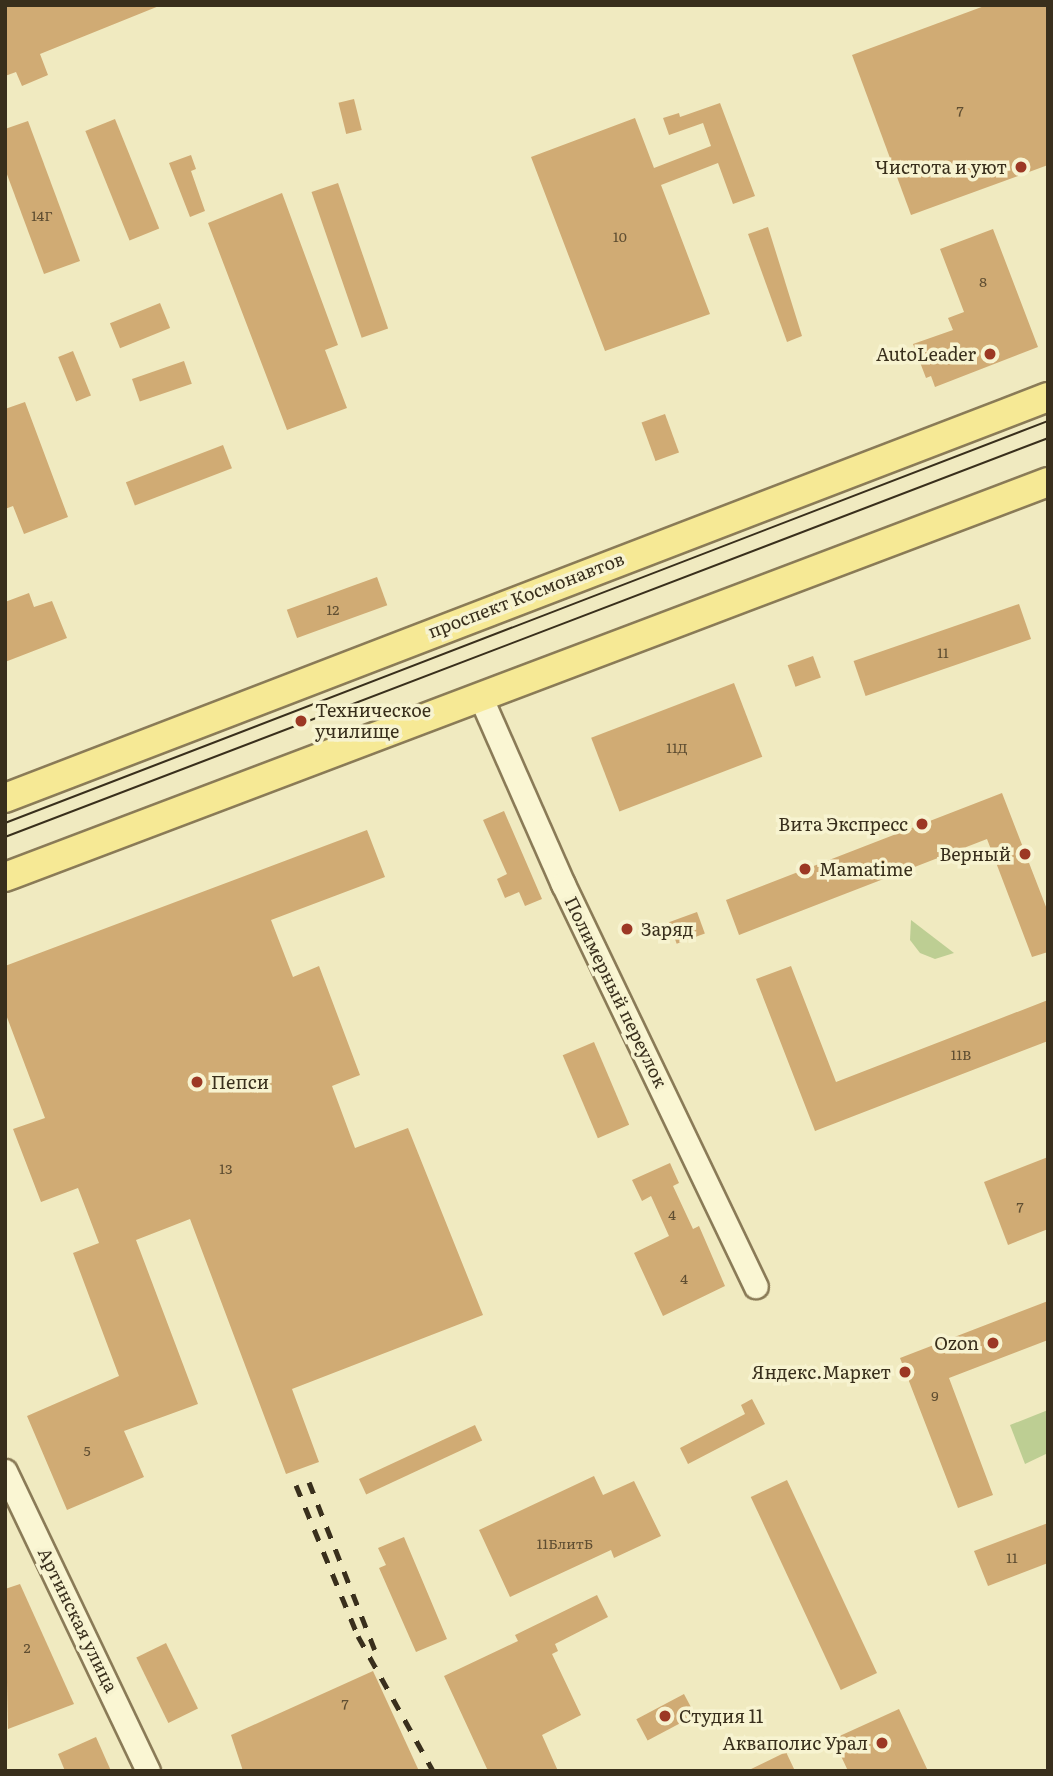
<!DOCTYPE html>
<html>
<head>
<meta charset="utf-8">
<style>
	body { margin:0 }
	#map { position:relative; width:1053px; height:1776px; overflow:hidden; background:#f0eac0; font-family:Literata,serif }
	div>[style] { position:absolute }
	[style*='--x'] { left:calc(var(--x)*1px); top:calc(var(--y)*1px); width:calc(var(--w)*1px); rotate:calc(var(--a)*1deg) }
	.green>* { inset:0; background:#bdce93 }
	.building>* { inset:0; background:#d0ab74; transform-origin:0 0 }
	.roads { filter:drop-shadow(2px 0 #8a7b57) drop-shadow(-2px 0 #8a7b57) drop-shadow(0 2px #8a7b57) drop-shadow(0 -2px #8a7b57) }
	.minor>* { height:23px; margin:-11.5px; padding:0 11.5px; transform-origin:11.5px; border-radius:11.5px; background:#faf6d3 }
	.major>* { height:28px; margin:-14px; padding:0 14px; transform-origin:14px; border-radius:14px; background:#f6e995 }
	.tram>* { height:2px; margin:-1px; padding:0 1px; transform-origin:1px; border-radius:1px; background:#392f1c }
	.rail>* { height:5px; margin-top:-2.5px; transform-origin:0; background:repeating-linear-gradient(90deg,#392f1c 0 12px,transparent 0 24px) }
	.dots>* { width:19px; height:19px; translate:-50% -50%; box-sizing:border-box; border:4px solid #f7f3d0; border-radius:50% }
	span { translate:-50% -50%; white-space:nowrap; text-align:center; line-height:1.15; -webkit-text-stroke:7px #f7f3d0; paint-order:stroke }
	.number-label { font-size:14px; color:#5f4e32 }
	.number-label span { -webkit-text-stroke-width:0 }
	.poi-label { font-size:18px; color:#392f1c }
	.right { translate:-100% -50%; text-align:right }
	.left { translate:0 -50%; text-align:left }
	.street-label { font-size:18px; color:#392f1c }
	.frame { position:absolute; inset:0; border:7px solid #392f1c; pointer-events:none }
</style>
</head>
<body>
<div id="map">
	<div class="green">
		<div style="clip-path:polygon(911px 920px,954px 953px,935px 959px,920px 953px,910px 940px)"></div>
		<div style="clip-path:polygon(1048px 1410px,1048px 1453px,1025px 1464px,1010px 1425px)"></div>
	</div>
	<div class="building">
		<div style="clip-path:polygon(5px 5px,159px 5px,159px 6px,40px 54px,48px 75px,22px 86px,16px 72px,5px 76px)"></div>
		<div style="clip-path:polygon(987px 5px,1048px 5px,1048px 165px,911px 215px,852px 55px)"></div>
		<div style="left:354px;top:99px;width:32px;height:16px;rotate:76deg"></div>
		<div style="clip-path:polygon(720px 103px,755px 196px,733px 204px,718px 163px,661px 185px,710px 314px,605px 351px,531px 157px,635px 118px,654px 168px,711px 146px,703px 123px,669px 135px,663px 118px,679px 113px,680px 117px)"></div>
		<div style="left:115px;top:119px;width:118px;height:32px;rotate:68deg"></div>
		<div style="clip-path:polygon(28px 121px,80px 261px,44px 274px,5px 169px,5px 129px)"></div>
		<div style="clip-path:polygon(191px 155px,196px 169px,191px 171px,205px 211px,190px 217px,169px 163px)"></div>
		<div style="left:338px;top:183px;width:154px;height:28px;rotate:71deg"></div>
		<div style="clip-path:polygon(282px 193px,338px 345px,325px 350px,347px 408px,287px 430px,208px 223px)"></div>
		<div style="clip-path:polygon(768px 227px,802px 336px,787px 342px,748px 234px)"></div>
		<div style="clip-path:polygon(993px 229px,1038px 347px,935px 387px,931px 376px,926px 378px,913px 344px,953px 330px,948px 318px,964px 312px,940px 249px)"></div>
		<div style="left:160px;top:303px;width:27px;height:54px;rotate:68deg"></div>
		<div style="left:73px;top:351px;width:48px;height:16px;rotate:68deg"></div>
		<div style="left:184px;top:361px;width:24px;height:55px;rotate:71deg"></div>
		<div style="clip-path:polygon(25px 402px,68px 517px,24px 534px,13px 506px,5px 509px,5px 409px)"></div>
		<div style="left:665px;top:414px;width:41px;height:25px;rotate:70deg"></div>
		<div style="left:223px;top:445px;width:25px;height:104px;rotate:69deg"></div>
		<div style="left:377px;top:577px;width:30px;height:96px;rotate:70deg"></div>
		<div style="clip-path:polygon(29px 593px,34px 607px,52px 601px,67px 638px,5px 662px,5px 602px)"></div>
		<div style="left:1019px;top:604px;width:37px;height:175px;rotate:71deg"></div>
		<div style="left:813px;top:656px;width:23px;height:27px;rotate:70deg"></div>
		<div style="left:734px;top:683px;width:79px;height:153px;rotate:69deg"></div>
		<div style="clip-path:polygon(1002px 793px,1048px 912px,1048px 952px,1032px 957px,987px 839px,739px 935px,726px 900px)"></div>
		<div style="clip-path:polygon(504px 811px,542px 899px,525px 906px,519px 892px,505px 898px,497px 879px,507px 874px,483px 820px)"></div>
		<div style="clip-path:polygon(367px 830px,385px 877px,271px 920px,293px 977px,319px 966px,360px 1075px,332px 1086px,355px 1148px,408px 1128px,483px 1315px,292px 1389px,319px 1462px,286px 1474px,190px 1219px,136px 1240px,198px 1404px,124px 1431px,144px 1477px,67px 1510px,27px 1416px,119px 1376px,73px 1253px,99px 1243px,78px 1188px,41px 1202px,13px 1129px,45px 1118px,5px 1012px,5px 966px)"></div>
		<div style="left:697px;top:912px;width:23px;height:30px;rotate:70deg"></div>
		<div style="clip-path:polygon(791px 966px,836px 1082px,1048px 1000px,1048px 1041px,815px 1131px,756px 979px)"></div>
		<div style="left:594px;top:1042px;width:90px;height:34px;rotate:67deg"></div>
		<div style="clip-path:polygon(1048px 1157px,1048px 1229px,1008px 1245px,984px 1182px)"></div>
		<div style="clip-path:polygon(670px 1163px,679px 1183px,673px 1186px,693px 1229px,699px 1226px,725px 1286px,663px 1316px,634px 1253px,669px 1236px,651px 1196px,642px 1201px,632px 1180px)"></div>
		<div style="clip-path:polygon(1048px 1301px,1048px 1340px,949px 1378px,993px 1495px,958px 1508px,900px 1358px)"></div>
		<div style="clip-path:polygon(752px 1399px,765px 1424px,688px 1464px,680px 1448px,745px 1414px,741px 1405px)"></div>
		<div style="left:475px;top:1425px;width:17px;height:128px;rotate:65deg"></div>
		<div style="clip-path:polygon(594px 1476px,603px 1495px,634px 1481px,661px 1536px,614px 1558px,611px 1550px,510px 1597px,479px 1530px)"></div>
		<div style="left:787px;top:1480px;width:213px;height:40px;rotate:65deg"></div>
		<div style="clip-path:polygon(1048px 1523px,1048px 1563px,988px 1586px,974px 1551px)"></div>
		<div style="clip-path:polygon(404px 1537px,447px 1639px,416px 1652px,379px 1568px,386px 1565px,378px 1548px)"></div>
		<div style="clip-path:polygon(20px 1584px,74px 1704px,8px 1729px,5px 1589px)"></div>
		<div style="clip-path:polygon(597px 1595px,608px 1617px,555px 1644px,558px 1651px,552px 1654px,581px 1715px,542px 1735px,558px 1771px,488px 1771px,444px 1676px,518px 1641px,515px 1635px)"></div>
		<div style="left:166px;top:1643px;width:73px;height:33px;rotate:64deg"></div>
		<div style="clip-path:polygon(373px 1671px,419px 1771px,243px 1771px,231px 1735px)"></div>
		<div style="left:684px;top:1694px;width:24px;height:54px;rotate:62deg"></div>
		<div style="clip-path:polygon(899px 1709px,928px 1771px,848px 1771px,833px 1739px)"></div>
		<div style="clip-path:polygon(96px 1737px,111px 1771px,65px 1771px,58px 1754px)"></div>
		<div style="clip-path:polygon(786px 1752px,795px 1771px,747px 1771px)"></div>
	</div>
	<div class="roads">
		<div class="minor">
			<div style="--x:480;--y:696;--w:206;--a:66.2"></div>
			<div style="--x:563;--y:884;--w:446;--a:64.4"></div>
			<div style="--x:5;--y:1471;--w:332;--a:64.5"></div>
		</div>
		<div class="major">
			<div style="--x:5;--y:798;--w:1117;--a:-21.03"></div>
			<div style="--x:5;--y:877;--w:1115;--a:-20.74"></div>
		</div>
	</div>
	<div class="tram">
		<div style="--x:5;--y:823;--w:1118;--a:-21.08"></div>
		<div style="--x:5;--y:837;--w:1117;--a:-20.93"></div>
	</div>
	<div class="rail">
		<div style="--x:309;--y:1482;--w:180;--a:68.6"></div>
		<div style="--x:296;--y:1485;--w:163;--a:67.7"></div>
		<div style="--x:358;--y:1636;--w:154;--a:60.9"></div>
	</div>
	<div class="dots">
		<div style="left:1021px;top:167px;background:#9c3824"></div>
		<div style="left:990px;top:354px;background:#9c3824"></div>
		<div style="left:301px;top:721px;background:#9c3824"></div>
		<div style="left:922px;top:824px;background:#9c3824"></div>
		<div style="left:1025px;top:854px;background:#9c3824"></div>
		<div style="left:805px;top:869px;background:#9c3824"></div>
		<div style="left:627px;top:929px;background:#9c3824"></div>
		<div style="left:197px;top:1082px;background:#9c3824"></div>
		<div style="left:993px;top:1343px;background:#9c3824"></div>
		<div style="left:905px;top:1372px;background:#9c3824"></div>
		<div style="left:665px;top:1716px;background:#9c3824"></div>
		<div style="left:882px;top:1743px;background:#9c3824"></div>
	</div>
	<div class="number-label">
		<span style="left:960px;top:110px">7</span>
		<span style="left:42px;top:215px">14Г</span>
		<span style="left:620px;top:236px">10</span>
		<span style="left:983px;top:281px">8</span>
		<span style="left:333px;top:609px">12</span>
		<span style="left:943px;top:652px">11</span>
		<span style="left:677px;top:747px">11Д</span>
		<span style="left:961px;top:1054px">11В</span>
		<span style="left:226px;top:1168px">13</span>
		<span style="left:1020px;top:1206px">7</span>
		<span style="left:672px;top:1214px">4</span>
		<span style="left:684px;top:1278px">4</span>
		<span style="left:935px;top:1395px">9</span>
		<span style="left:87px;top:1450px">5</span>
		<span style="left:565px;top:1543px">11БлитБ</span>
		<span style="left:1012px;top:1557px">11</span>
		<span style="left:27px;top:1647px">2</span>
		<span style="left:345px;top:1703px">7</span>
	</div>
	<div class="poi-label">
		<span class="right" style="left:1007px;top:167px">Чистота и уют</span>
		<span class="right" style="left:976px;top:354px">AutoLeader</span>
		<span class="left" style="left:315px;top:721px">Техническое<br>училище</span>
		<span class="right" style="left:908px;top:824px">Вита Экспресс</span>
		<span class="right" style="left:1011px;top:854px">Верный</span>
		<span class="left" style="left:819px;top:869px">Mamatime</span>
		<span class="left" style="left:641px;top:929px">Заряд</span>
		<span class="left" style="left:211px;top:1082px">Пепси</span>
		<span class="right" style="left:979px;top:1343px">Ozon</span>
		<span class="right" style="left:891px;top:1372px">Яндекс.Маркет</span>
		<span class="left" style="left:679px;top:1716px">Студия 11</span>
		<span class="right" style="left:868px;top:1743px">Акваполис Урал</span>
	</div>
	<div class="street-label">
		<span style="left:526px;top:595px;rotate:-21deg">проспект Космонавтов</span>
		<span style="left:616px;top:992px;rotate:64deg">Полимерный переулок</span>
		<span style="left:78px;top:1620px;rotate:64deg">Артинская улица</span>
	</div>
	<div class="frame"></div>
</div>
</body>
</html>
